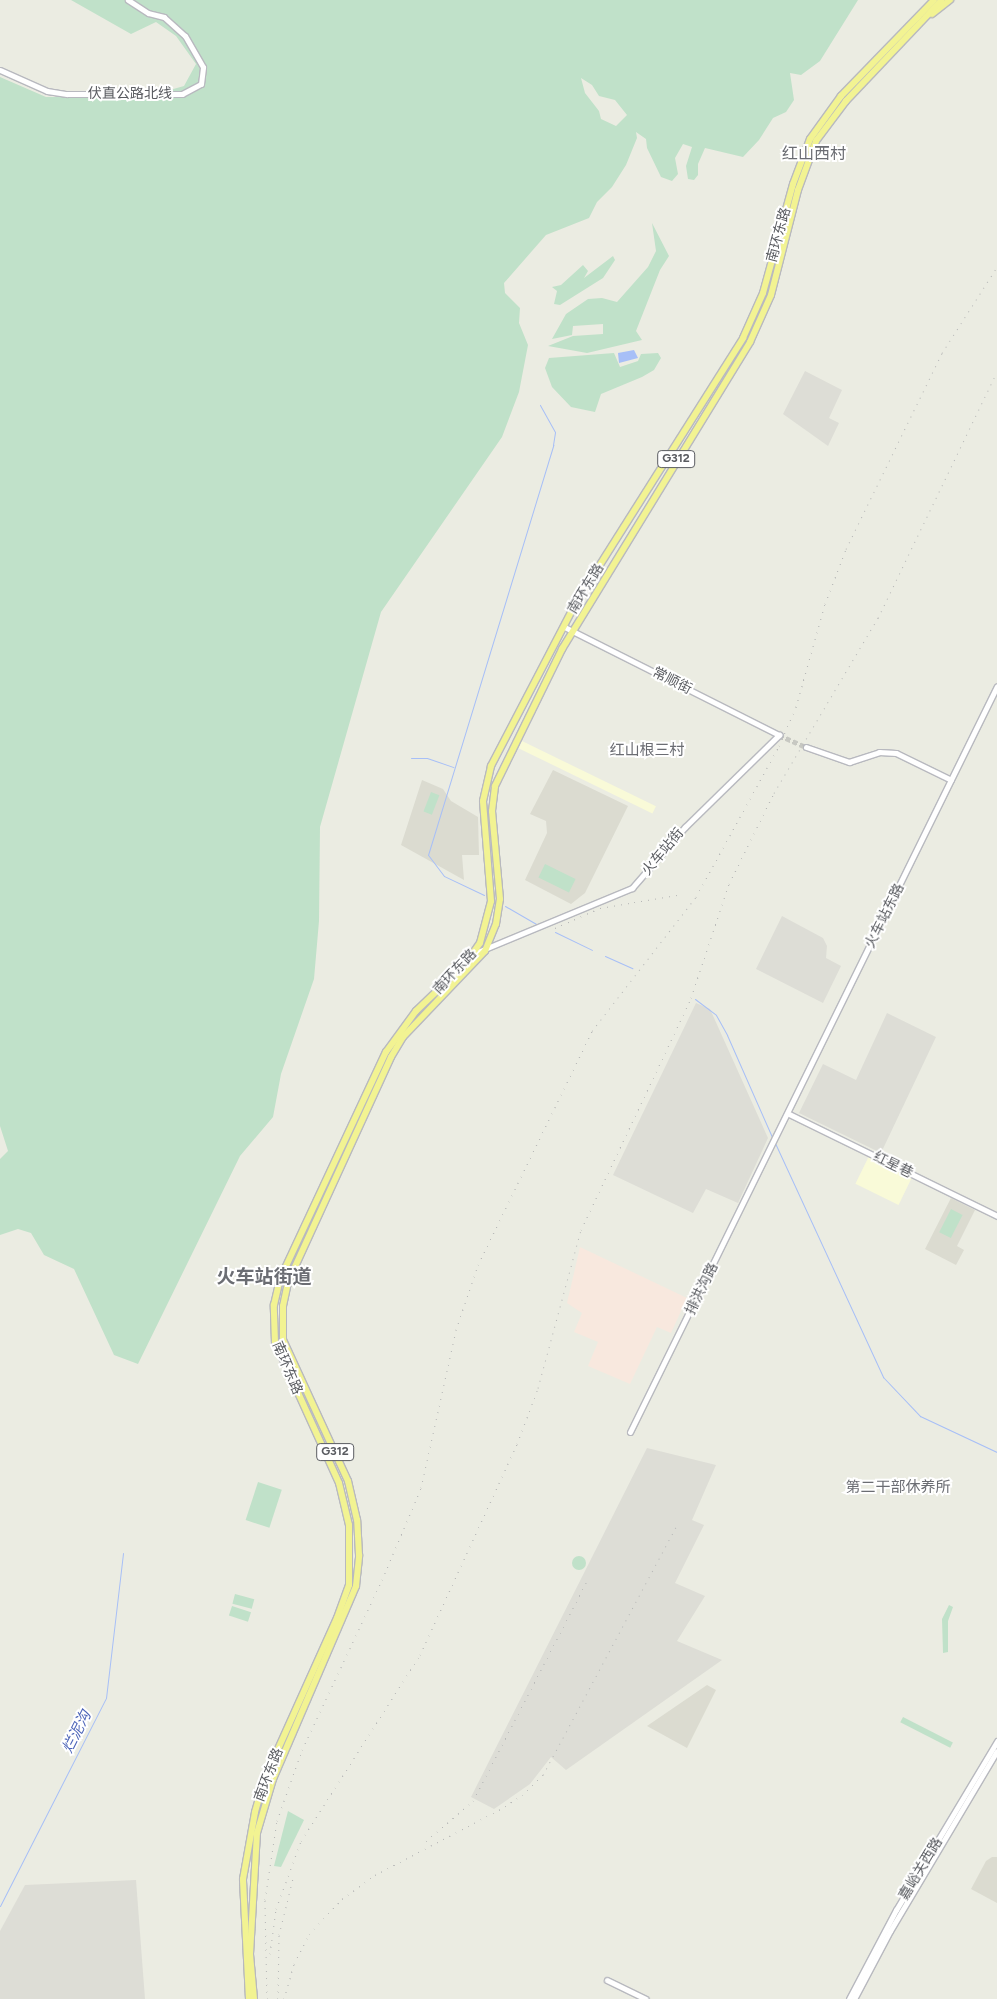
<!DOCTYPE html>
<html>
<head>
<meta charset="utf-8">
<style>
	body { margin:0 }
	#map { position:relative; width:997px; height:1999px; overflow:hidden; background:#ebece2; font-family:Figtree,"Noto Sans SC",sans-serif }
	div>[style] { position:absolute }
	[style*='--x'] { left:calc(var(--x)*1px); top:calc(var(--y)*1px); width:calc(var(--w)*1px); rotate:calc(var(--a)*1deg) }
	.commercial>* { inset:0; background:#f9fad8; transform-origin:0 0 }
	.industrial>* { inset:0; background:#ddddd6 }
	.education>* { inset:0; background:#dbdbd0 }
	.medical>* { inset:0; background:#f8e8de }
	.green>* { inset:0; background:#c0e1c9; transform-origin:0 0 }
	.round { border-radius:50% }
	.water>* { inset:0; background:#a7bff7 }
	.stream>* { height:1px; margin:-0.5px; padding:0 0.5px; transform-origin:0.5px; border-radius:0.5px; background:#a7bff7 }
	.secondary-tunnel>* { height:5px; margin-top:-2.5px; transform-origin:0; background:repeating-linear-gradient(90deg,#c7c8c2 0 5px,transparent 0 7.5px) }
	.roads { filter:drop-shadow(1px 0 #b8b9bf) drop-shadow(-1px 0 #b8b9bf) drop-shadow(0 1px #b8b9bf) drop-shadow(0 -1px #b8b9bf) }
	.secondary>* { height:5px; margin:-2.5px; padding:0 2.5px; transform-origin:2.5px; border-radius:2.5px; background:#fff }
	.highway>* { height:6px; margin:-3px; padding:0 3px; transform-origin:3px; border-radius:3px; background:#f2f392 }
	.rail>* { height:1px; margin-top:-0.5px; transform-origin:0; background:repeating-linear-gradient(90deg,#b4b5b5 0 1px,transparent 0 7px) }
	span { translate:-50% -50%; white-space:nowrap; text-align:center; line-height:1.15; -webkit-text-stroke:4px #fff; paint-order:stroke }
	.shield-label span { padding:1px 4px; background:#fff; border:1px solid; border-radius:4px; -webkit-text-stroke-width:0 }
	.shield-label { font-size:12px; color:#5a5c61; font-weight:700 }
	.street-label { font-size:14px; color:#5a5c61 }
	.neighbourhood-label { font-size:15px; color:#6b6d73 }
	.water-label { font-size:15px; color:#4c64b8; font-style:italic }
	.quarter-label { font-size:16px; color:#6b6d73 }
	.district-label { font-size:19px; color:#6b6d73; font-weight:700 }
</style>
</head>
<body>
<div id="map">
	<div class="commercial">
		<div style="left:522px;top:741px;width:149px;height:8px;rotate:26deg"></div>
		<div style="left:869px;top:1156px;width:48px;height:31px;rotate:26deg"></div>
	</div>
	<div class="industrial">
		<div style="clip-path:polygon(805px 371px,842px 390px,829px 418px,839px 423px,828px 446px,783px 414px)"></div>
		<div style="clip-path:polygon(782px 916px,823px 938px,827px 946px,826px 958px,841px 966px,823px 1003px,756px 969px)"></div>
		<div style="clip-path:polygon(696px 1003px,710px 1009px,768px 1138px,738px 1203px,706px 1189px,693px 1213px,613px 1175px)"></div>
		<div style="clip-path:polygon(887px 1013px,936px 1037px,881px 1153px,799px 1113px,823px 1064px,856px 1080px)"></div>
		<div style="clip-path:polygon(647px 1448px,716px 1465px,692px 1520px,704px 1525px,675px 1583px,705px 1596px,677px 1641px,722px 1660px,566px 1770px,551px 1757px,530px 1784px,494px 1809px,471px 1797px)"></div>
		<div style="clip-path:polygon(136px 1880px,145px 1999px,0 1999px,0 1931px,25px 1885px)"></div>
	</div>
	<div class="education">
		<div style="clip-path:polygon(553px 770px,628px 806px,585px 893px,571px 904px,525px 880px,547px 833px,546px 821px,530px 814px)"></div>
		<div style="clip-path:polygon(422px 780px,443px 789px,451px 801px,478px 817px,479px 855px,462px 855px,464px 880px,401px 845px)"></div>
		<div style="clip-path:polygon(951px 1198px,975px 1210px,957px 1246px,964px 1250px,956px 1265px,925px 1249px)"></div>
		<div style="clip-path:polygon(707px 1685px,716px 1690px,687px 1748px,647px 1726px)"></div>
		<div style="clip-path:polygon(992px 1857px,997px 1857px,997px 1903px,971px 1889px,986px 1861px)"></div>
	</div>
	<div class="medical">
		<div style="clip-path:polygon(580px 1247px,687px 1298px,671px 1333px,657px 1327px,630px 1384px,588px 1366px,598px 1342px,574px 1332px,582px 1313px,567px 1303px)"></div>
	</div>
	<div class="green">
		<div style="clip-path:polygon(evenodd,71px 0,858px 0,820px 61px,801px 75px,790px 73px,794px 100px,786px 112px,773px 118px,759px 140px,743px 157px,705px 148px,698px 164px,698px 175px,694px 180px,688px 179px,686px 166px,692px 147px,683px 144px,675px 158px,678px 174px,672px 181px,661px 177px,647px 148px,646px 139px,636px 132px,637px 138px,626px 165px,612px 187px,597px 202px,589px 218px,546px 235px,504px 283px,505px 293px,520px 308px,519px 323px,528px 345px,519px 392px,502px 437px,381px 612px,320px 827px,319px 921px,314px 979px,281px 1074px,273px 1117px,240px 1156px,138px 1364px,114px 1355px,74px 1269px,44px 1255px,31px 1233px,18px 1229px,0 1235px,0 1159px,8px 1151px,0 1126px,0 77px,46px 97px,145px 97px,184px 86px,196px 64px,176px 36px,156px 22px,131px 34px,71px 0,581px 78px,592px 85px,599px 96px,615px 100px,627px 115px,616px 126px,601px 119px,599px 111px,585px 93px,581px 78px)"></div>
		<div style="clip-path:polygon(652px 223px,669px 256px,660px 270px,636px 331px,642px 340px,587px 353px,548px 346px,573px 336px,603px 334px,603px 324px,573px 326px,572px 335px,552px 339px,566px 314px,588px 299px,602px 298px,617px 302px,648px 267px,656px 251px)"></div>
		<div style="clip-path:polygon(613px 256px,615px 260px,603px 278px,560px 305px,554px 304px,557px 291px,552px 287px,561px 285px,583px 265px,588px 271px,584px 278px)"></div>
		<div style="clip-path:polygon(614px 353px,620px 367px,638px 361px,641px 354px,658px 353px,661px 358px,654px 370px,642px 377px,601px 394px,595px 412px,571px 407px,552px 387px,545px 368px,549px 358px)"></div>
		<div style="left:431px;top:792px;width:9px;height:21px;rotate:21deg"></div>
		<div style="left:545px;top:864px;width:34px;height:15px;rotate:26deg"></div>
		<div style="left:951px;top:1209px;width:13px;height:26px;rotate:27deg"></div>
		<div style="left:258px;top:1482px;width:25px;height:40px;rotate:18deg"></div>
		<div class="round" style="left:572px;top:1556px;width:14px;height:14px"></div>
		<div style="left:235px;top:1594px;width:20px;height:10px;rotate:15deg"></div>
		<div style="clip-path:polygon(949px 1605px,953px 1607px,948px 1621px,948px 1652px,943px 1653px,942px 1619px)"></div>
		<div style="left:232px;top:1606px;width:20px;height:10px;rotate:18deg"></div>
		<div style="left:903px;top:1717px;width:56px;height:6px;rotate:27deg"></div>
		<div style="clip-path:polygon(288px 1811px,304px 1820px,281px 1867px,274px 1866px)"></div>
	</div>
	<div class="water">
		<div style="clip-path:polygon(634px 350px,638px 358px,619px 363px,618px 353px)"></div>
	</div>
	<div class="stream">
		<div style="--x:411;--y:758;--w:16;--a:0"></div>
		<div style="--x:427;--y:758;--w:28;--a:19"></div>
		<div style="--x:484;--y:895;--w:44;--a:-154.6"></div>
		<div style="--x:444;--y:876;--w:26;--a:-127"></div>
		<div style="--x:428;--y:855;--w:429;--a:-73"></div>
		<div style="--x:553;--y:445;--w:13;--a:-81"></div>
		<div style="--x:555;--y:432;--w:31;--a:-119"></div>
		<div style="--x:505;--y:906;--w:36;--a:30"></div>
		<div style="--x:555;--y:932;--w:41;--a:25.9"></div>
		<div style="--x:605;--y:956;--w:30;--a:24"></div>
		<div style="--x:695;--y:999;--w:26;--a:37"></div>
		<div style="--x:716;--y:1015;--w:23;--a:61"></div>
		<div style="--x:727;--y:1035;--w:111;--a:66.2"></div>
		<div style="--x:775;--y:1143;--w:258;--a:65.2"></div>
		<div style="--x:883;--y:1377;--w:54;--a:46.5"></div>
		<div style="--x:920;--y:1416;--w:85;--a:25.1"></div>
		<div style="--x:0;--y:1906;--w:233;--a:-63"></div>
		<div style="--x:106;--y:1698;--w:146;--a:-83.3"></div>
	</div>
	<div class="secondary-tunnel">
		<div style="--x:779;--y:735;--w:30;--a:24"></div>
	</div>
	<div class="roads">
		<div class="secondary">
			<div style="--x:0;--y:70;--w:51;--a:24.1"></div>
			<div style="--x:47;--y:91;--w:20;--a:9"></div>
			<div style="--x:67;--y:94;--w:115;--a:0"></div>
			<div style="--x:182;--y:94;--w:21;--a:-28"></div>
			<div style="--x:201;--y:84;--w:17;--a:-83"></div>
			<div style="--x:203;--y:67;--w:36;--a:-120"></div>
			<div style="--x:185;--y:36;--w:28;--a:-138"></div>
			<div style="--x:164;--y:17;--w:16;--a:-166"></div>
			<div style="--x:148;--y:13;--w:24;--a:-147"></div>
			<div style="--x:806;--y:747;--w:46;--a:19.2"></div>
			<div style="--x:849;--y:762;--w:32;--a:-18"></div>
			<div style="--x:879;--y:752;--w:17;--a:3"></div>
			<div style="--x:896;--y:753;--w:61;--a:26.1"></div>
			<div style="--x:475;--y:953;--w:170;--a:-22.5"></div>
			<div style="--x:632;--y:888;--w:81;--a:-49"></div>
			<div style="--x:685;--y:827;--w:132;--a:-44.4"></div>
			<div style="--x:779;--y:735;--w:241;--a:-153.3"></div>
			<div style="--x:789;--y:1114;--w:232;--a:26.1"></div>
			<div style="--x:630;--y:1432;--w:831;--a:-63.8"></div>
			<div style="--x:607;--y:1980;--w:43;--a:26"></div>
			<div style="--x:849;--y:1999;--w:101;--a:-62.2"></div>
			<div style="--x:896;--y:1910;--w:197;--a:-59.1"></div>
			<div style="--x:854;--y:1999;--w:77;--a:-62.1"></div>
			<div style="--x:890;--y:1931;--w:209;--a:-59.3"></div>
		</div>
		<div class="highway">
			<div style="--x:932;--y:14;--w:23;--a:-38"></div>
			<div style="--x:249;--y:1999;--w:120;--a:-92.9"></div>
			<div style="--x:243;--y:1879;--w:68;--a:-79.8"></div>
			<div style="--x:255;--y:1812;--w:35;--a:-74"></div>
			<div style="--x:265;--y:1778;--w:175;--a:-65.8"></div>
			<div style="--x:337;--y:1618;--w:35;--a:-70"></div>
			<div style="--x:349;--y:1585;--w:60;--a:-90"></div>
			<div style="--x:349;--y:1525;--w:43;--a:-103.4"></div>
			<div style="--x:339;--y:1483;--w:155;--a:-114.4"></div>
			<div style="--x:275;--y:1342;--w:37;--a:-92"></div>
			<div style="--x:274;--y:1305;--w:27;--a:-77"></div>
			<div style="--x:280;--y:1279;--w:251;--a:-65"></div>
			<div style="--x:386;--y:1052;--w:51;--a:-53.8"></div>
			<div style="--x:416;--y:1011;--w:69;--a:-43.8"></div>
			<div style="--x:466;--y:963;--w:24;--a:-55"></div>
			<div style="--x:480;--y:943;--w:43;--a:-75.3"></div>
			<div style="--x:491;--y:901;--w:100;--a:-94.6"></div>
			<div style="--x:483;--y:801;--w:36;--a:-77"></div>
			<div style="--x:491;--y:766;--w:186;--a:-62.5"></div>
			<div style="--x:577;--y:601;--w:311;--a:-57.7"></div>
			<div style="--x:743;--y:338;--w:49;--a:-66"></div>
			<div style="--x:763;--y:293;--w:113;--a:-74.6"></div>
			<div style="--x:793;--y:184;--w:48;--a:-69.3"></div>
			<div style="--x:810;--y:139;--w:53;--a:-54.2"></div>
			<div style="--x:841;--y:96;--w:134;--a:-45.9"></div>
			<div style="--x:254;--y:1999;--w:45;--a:-95.1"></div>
			<div style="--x:250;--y:1954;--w:121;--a:-86.7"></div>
			<div style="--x:257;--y:1833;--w:56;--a:-73.5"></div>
			<div style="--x:273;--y:1779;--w:210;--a:-66.7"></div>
			<div style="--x:356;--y:1586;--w:31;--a:-84"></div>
			<div style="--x:359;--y:1555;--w:35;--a:-93"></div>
			<div style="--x:357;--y:1520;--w:40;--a:-103"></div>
			<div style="--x:348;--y:1481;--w:155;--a:-114.7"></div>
			<div style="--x:283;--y:1340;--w:34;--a:-90"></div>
			<div style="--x:283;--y:1306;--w:25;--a:-78"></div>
			<div style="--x:288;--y:1282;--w:247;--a:-65.4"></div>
			<div style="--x:391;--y:1057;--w:23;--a:-59"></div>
			<div style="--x:403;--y:1037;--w:119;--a:-46.4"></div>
			<div style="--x:485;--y:951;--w:29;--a:-68"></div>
			<div style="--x:496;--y:924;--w:25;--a:-81"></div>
			<div style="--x:500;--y:899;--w:88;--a:-95.2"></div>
			<div style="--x:492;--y:811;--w:25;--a:-83"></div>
			<div style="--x:495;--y:786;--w:153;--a:-63.9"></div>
			<div style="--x:562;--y:649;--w:360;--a:-58.5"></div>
			<div style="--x:750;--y:342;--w:51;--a:-65.9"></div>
			<div style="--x:771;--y:295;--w:108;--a:-75.6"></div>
			<div style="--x:798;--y:190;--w:52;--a:-69.8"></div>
			<div style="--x:816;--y:141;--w:50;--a:-53.1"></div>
			<div style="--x:846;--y:101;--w:139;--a:-46.5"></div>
		</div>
	</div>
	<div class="rail">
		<div style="--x:555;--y:928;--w:49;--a:-24"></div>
		<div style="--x:600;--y:908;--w:78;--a:-9.6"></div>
		<div style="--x:426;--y:1841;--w:62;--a:-40.4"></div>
		<div style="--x:473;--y:1801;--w:246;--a:-62.6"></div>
		<div style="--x:270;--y:1954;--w:45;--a:-82.4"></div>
		<div style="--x:276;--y:1909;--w:72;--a:-69.8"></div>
		<div style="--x:301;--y:1841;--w:221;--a:-57.4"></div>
		<div style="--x:420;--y:1655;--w:232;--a:-65.3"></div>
		<div style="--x:517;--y:1444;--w:60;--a:-69.4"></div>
		<div style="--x:538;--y:1388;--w:164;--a:-74.8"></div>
		<div style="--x:581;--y:1230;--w:257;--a:-64.6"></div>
		<div style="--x:691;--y:998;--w:120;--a:-71.6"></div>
		<div style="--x:729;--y:884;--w:102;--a:-63.7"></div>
		<div style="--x:774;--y:793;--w:204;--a:-59.3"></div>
		<div style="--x:878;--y:618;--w:273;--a:-64.2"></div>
		<div style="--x:267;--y:1999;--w:99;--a:-91.2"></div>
		<div style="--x:265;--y:1900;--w:80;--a:-81.4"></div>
		<div style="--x:277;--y:1821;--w:75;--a:-70.6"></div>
		<div style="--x:302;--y:1750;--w:188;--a:-64.8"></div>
		<div style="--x:382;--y:1580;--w:100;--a:-67"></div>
		<div style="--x:421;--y:1488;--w:162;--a:-77.5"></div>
		<div style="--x:456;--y:1330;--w:69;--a:-71.3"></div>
		<div style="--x:478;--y:1265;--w:260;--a:-64"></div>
		<div style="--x:592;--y:1031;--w:170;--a:-52.2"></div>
		<div style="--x:696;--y:897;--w:172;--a:-61.2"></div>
		<div style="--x:779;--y:746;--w:43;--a:-66.4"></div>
		<div style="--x:796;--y:707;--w:107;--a:-74.3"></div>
		<div style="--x:825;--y:604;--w:59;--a:-69.1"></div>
		<div style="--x:846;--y:549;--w:218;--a:-63.9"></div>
		<div style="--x:942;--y:353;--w:102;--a:-57.4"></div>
		<div style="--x:278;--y:1999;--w:64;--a:-89.1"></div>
		<div style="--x:279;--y:1935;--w:63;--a:-76.2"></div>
		<div style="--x:284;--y:1999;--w:36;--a:-74"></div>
		<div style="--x:294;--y:1964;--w:34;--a:-63"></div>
		<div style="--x:309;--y:1934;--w:48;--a:-46.7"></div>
		<div style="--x:342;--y:1899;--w:41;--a:-36"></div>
		<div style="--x:375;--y:1875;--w:140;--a:-27.7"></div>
		<div style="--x:499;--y:1810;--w:27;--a:-33"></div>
		<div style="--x:522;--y:1795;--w:29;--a:-44"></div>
		<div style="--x:543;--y:1775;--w:284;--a:-61.8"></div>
	</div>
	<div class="shield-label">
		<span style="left:676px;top:459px">G312</span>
		<span style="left:335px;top:1452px">G312</span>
	</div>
	<div class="street-label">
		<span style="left:130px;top:94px">伏直公路北线</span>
		<span style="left:779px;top:235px;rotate:-75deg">南环东路</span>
		<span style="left:586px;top:589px;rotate:-59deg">南环东路</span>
		<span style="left:672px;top:681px;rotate:27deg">常顺街</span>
		<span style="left:663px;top:852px;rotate:-50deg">火车站街</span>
		<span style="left:885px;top:916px;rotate:-64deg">火车站东路</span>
		<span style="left:455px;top:972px;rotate:-47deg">南环东路</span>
		<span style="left:893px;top:1165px;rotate:26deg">红星巷</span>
		<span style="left:702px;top:1289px;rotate:-64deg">排洪沟路</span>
		<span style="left:287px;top:1368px;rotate:67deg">南环东路</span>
		<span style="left:269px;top:1775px;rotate:-69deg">南环东路</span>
		<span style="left:921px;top:1869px;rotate:-59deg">嘉峪关西路</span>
	</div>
	<div class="neighbourhood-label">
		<span style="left:647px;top:751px">红山根三村</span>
		<span style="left:898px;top:1488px">第二干部休养所</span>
	</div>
	<div class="water-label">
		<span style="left:77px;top:1732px;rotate:-63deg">烂泥沟</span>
	</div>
	<div class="quarter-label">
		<span style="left:814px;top:154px">红山西村</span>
	</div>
	<div class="district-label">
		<span style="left:264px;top:1277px">火车站街道</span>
	</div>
</div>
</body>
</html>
